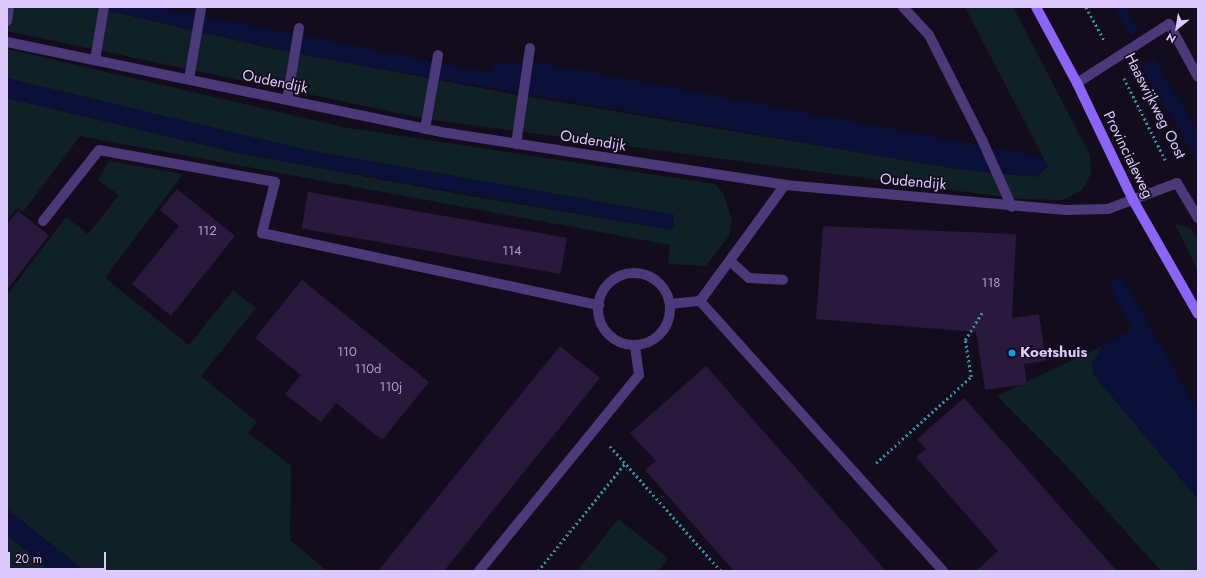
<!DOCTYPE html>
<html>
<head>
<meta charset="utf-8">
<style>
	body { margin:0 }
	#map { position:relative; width:1205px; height:578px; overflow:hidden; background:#130c1c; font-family:Jost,sans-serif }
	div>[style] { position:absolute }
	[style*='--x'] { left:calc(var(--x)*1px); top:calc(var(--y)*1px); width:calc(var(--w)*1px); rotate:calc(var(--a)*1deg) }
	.green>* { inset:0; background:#0f2126 }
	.water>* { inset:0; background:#0a1037 }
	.stream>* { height:10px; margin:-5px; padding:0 5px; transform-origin:5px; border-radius:5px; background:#0a1037 }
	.building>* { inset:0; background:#29193c; transform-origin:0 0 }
	.path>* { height:2.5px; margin-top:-1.25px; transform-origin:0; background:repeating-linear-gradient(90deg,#3194a9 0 2px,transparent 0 5px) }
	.lane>* { height:10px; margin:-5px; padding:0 5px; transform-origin:5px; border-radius:5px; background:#4b397a }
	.lane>.ring { margin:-5px; padding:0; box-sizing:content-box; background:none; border:10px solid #4b397a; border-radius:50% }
	.street>* { height:10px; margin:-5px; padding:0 5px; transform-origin:5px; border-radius:5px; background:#4b397a }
	.secondary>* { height:10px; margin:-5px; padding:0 5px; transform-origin:5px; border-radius:5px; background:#8c64f9 }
	.dots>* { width:11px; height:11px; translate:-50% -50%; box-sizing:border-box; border:2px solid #130c1c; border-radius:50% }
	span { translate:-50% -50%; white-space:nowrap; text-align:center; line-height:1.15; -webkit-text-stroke:3px #130c1c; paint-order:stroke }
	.number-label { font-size:13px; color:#af9dcd }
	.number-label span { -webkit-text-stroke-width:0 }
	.street-label { font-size:15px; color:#dcc9fd }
	.poi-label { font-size:15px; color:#dcc9fd; font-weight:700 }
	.left { translate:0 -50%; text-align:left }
	.frame { position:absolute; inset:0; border:8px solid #dcc9fd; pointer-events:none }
	.north { position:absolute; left:1157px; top:8px; width:40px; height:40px; -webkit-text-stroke:3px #130c1c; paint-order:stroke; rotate:210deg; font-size:11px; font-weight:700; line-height:16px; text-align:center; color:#dcc9fd }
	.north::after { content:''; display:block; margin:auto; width:14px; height:18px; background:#dcc9fd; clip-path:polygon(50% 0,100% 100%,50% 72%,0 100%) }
	.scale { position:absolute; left:8px; top:552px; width:98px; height:18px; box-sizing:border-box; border:2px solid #dcc9fd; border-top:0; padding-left:5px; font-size:12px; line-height:14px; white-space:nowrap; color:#dcc9fd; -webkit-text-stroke:3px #130c1c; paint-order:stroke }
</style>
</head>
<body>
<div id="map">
	<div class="green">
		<div style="clip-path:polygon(7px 7px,92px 7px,274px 49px,512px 94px,952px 168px,1020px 176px,1048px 167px,965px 7px,1013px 7px,1090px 155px,1091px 174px,1082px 190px,1063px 200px,1018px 199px,427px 119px,7px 31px)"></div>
		<div style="clip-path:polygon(7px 49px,343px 127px,715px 184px,723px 193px,732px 220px,729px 236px,706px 266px,668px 264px,670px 245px,80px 136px,23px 212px,17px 208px,7px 221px,7px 98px,238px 153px,470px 196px,673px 230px,674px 215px,307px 150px,167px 118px,7px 78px)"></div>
		<div style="clip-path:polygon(109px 161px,183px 174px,105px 278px,189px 345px,233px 290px,256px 308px,201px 376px,257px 422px,248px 433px,291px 466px,290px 540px,327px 571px,85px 571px,7px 509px,7px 295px,66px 217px,88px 234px,119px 195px,98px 180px)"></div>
		<div style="clip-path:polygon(1175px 224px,1190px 228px,1198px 239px,1198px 271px)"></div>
		<div style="clip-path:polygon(1102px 346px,1092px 364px,1093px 374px,1198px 499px,1198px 571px,1161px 571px,1063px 462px,997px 396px)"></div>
		<div style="clip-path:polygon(618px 519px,668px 558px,658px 571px,577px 571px)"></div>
		<div style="clip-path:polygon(7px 535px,52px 571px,7px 571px)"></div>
	</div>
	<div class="water">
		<div style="clip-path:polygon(92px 7px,158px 7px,491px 73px,494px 63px,542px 63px,1042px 157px,1048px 167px,1036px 177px,952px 168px,314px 57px)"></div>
		<div style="clip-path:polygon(1154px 58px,1198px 131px,1198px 163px,1141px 66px)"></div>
		<div style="clip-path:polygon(7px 78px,307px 150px,674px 215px,673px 230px,238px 153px,7px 98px)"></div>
		<div style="clip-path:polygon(1122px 277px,1198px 410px,1198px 499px,1093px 374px,1092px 364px,1102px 346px,1132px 329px,1109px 284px)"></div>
		<div style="clip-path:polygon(7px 509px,85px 571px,52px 571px,7px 535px)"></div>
	</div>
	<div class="stream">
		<div style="--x:1120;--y:7;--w:25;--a:61"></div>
	</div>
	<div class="building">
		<div style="clip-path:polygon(177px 189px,235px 236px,171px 316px,132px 284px,179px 226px,160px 210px)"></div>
		<div style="left:308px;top:192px;width:263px;height:37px;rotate:10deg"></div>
		<div style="clip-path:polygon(18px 211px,49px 235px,7px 290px,7px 224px)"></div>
		<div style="clip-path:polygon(823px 226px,1016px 234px,1012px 318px,1039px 314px,1046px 361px,1024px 364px,1027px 384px,985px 390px,976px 332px,816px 319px)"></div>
		<div style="clip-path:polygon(302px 280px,429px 382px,382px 440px,336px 403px,321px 422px,285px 394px,301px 375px,255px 338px)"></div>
		<div style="clip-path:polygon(560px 346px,600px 378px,444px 571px,378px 571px)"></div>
		<div style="clip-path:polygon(706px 366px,816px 491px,886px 571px,734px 571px,645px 470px,656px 461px,630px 433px)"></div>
		<div style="clip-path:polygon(964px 398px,1117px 571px,976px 571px,998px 551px,916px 457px,926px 449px,917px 439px)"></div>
	</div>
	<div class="path">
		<div style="--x:1086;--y:7;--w:38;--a:61"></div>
		<div style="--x:1124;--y:78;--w:95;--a:63.2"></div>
		<div style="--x:610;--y:446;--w:167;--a:48.4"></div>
		<div style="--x:876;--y:463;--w:128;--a:-42.2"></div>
		<div style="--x:971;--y:377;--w:37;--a:-99"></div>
		<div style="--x:965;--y:340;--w:32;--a:-58"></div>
		<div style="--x:538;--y:571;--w:139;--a:-51.1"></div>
	</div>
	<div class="lane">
		<div style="--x:903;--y:7;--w:38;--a:47"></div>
		<div style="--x:929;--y:35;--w:120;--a:63.2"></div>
		<div style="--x:983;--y:142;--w:71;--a:66"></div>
		<div style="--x:7;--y:21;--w:14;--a:-82"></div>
		<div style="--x:95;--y:60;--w:54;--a:-80.4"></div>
		<div style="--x:189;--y:79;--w:71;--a:-80.3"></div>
		<div style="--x:1077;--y:83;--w:109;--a:-32.7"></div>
		<div style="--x:1169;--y:24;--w:60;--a:61.3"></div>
		<div style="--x:287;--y:100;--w:73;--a:-80.5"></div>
		<div style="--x:425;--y:129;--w:75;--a:-80"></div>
		<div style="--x:516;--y:144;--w:97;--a:-81.7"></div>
		<div style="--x:43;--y:221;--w:90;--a:-51.7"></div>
		<div style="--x:99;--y:150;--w:179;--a:10.3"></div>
		<div style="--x:275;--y:182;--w:53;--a:104.3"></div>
		<div style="--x:262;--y:233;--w:345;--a:12.1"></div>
		<div style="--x:730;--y:261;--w:25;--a:42"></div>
		<div style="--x:749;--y:278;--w:34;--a:3"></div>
		<div class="ring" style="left:598px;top:273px;width:62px;height:62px"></div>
		<div style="--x:700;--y:301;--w:363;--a:48"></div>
		<div style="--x:670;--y:304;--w:30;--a:-6"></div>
		<div style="--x:700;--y:301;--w:144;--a:-53.8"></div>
		<div style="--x:479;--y:571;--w:253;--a:-50.8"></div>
		<div style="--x:639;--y:375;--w:30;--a:-98"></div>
	</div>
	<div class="street">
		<div style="--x:7;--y:42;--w:449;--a:11.7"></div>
		<div style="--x:447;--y:133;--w:342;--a:8.7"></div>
		<div style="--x:785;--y:185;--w:282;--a:5.1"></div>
		<div style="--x:1066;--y:210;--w:42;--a:-1.4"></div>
		<div style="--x:1108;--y:209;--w:74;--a:-20.6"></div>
		<div style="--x:1177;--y:183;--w:41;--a:59"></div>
	</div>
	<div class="secondary">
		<div style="--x:1036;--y:7;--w:86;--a:61.7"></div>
		<div style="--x:1077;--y:83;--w:130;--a:64.4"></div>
		<div style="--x:1133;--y:200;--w:131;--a:60.3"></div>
	</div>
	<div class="dots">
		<div style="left:1012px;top:353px;background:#099dea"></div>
	</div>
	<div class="number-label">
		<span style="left:207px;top:231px">112</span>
		<span style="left:512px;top:251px">114</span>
		<span style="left:991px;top:283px">118</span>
		<span style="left:347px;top:352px">110</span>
		<span style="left:368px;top:369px">110d</span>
		<span style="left:391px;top:387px">110j</span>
	</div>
	<div class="street-label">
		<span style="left:275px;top:82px;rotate:12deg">Oudendijk</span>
		<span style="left:1155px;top:106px;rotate:63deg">Haaswijkweg Oost</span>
		<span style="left:593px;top:141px;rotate:9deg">Oudendijk</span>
		<span style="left:1128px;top:155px;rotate:64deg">Provincialeweg</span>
		<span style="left:913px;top:182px;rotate:5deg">Oudendijk</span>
	</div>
	<div class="poi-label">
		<span class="left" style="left:1020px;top:353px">Koetshuis</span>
	</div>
	<div class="frame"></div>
	<div class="north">N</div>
	<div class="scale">20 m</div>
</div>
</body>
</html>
